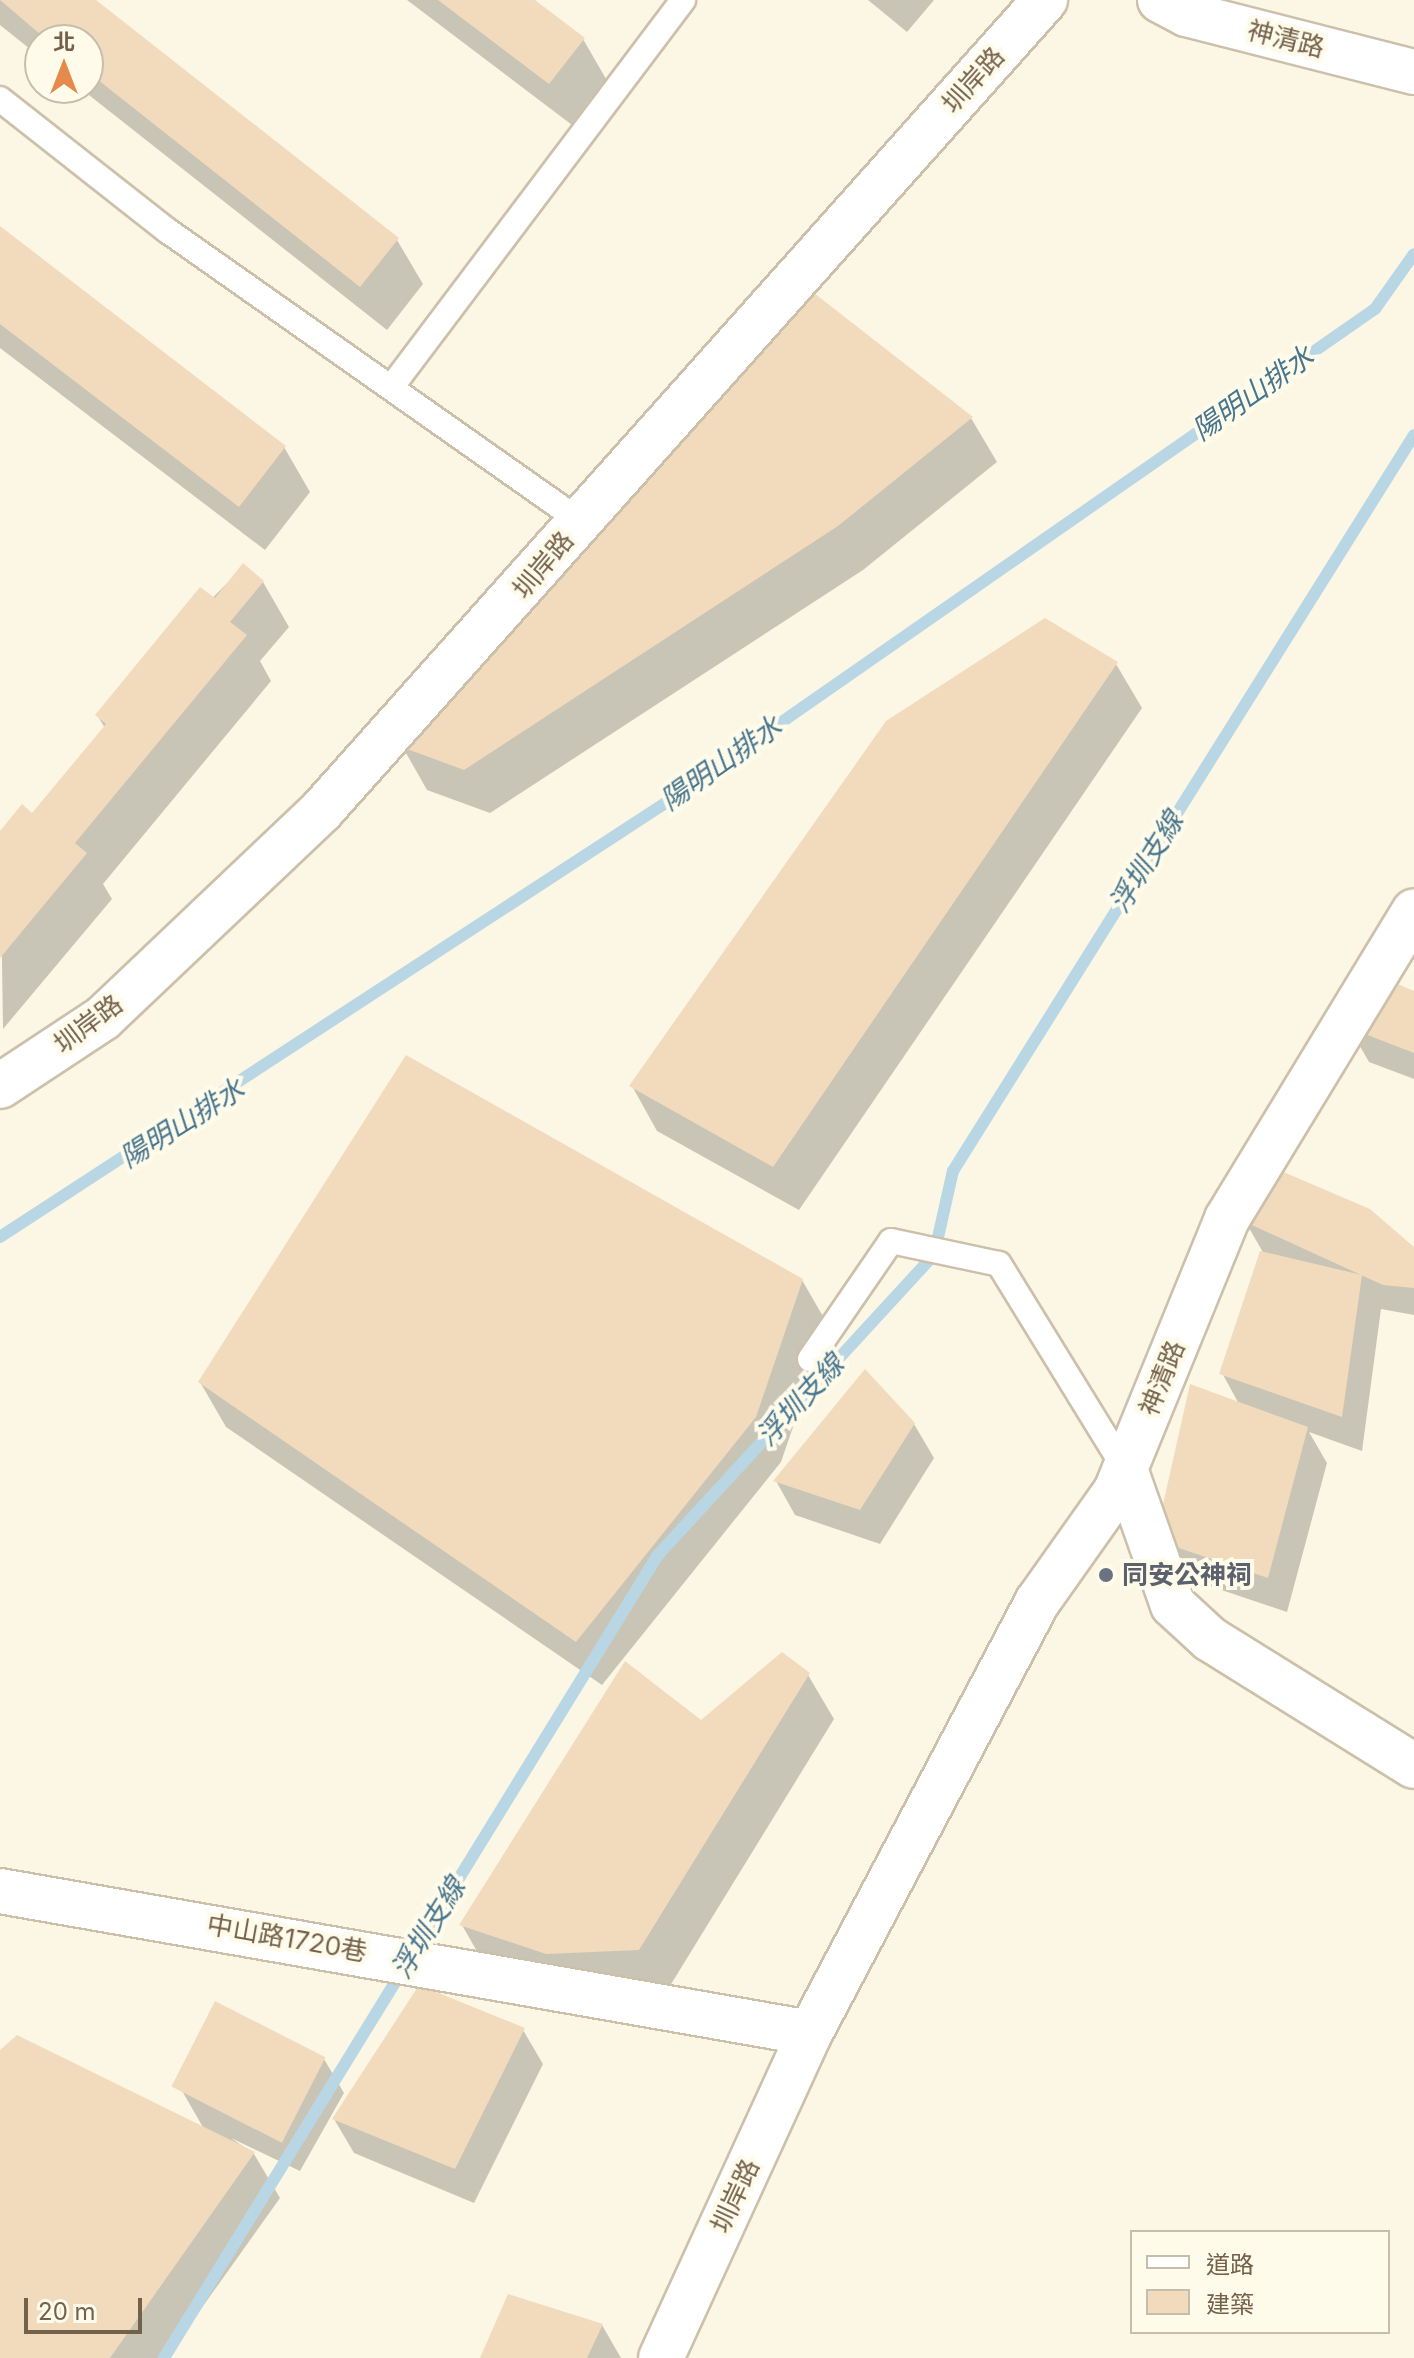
<!DOCTYPE html>
<html>
<head>
<meta charset="utf-8">
<style>
	body { margin:0 }
	#map { position:relative; width:1414px; height:2358px; overflow:hidden; background:#fcf7e4; font-family:Inter,"Noto Sans TC",sans-serif }
	div>[style] { position:absolute }
	[style*='--x'] { left:calc(var(--x)*1px); top:calc(var(--y)*1px); width:calc(var(--w)*1px); rotate:calc(var(--a)*1deg) }
	.shadow>* { inset:0; background:#0003 }
	.stream>* { height:12px; margin:-6px; padding:0 6px; transform-origin:6px; border-radius:6px; background:#b9d6e5 }
	.building>* { inset:0; background:#f1dbbc; transform-origin:0 0 }
	.roads { filter:drop-shadow(2px 0 #cdc0ab) drop-shadow(-2px 0 #cdc0ab) drop-shadow(0 2px #cdc0ab) drop-shadow(0 -2px #cdc0ab) }
	.service>* { height:24px; margin:-12px; padding:0 12px; transform-origin:12px; border-radius:12px; background:#fff }
	.minor>* { height:44px; margin:-22px; padding:0 22px; transform-origin:22px; border-radius:22px; background:#fff }
	.tertiary>* { height:44px; margin:-22px; padding:0 22px; transform-origin:22px; border-radius:22px; background:#fff }
	.dots>* { width:22px; height:22px; translate:-50% -50%; box-sizing:border-box; border:4px solid #fffbeb; border-radius:50% }
	span { translate:-50% -50%; white-space:nowrap; text-align:center; line-height:1.15; -webkit-text-stroke:8px #fffbeb; paint-order:stroke }
	.street-label { font-size:26px; color:#74614a }
	.worship-label { font-size:26px; color:#5b616d; font-weight:700 }
	.left { translate:0 -50%; text-align:left }
	.water-label { font-size:28px; color:#47758e; font-style:italic }
	.legend { position:absolute; left:1130px; top:2230px; width:260px; height:104px; box-sizing:border-box; background:#fffbeb; border:2px solid #c7bdab; margin:0; padding:10px 14px; list-style:none; font-size:24px; color:#74614a }
	.legend li { display:flex; align-items:center; gap:16px; height:40px }
	.legend b { width:40px; border:2px solid #c7bdab }
	.north { position:absolute; left:24px; top:24px; width:80px; height:80px; box-sizing:border-box; background:#fffbeb; border:2px solid #c7bdab; border-radius:50%; rotate:0deg; font-size:22px; font-weight:700; line-height:32px; text-align:center; color:#74614a }
	.north::after { content:''; display:block; margin:auto; width:28px; height:36px; background:#e48b4b; clip-path:polygon(50% 0,100% 100%,50% 72%,0 100%) }
	.scale { position:absolute; left:24px; top:2298px; width:118px; height:36px; box-sizing:border-box; border:4px solid #74614a; border-top:0; padding-left:10px; font-size:24px; line-height:28px; white-space:nowrap; color:#74614a; -webkit-text-stroke:6px #fffbeb; paint-order:stroke }
</style>
</head>
<body>
<div id="map">
	<div class="shadow">
		<div style="clip-path:polygon(0 0,92px 0,397px 240px,423px 284px,387px 330px,80px 88px,88px 88px,88px 40px,40px 40px,40px 57px,0 25px)"></div>
		<div style="clip-path:polygon(407px 0,532px 0,583px 39px,609px 84px,576px 128px)"></div>
		<div style="clip-path:polygon(868px 0,934px 0,907px 32px)"></div>
		<div style="clip-path:polygon(0 229px,284px 447px,310px 492px,265px 550px,0 348px)"></div>
		<div style="clip-path:polygon(971px 418px,997px 462px,863px 570px,490px 813px,427px 790px,402px 746px)"></div>
		<div style="clip-path:polygon(244px 566px,263px 582px,289px 627px,260px 661px,271px 681px,103px 884px,112px 899px,3px 1029px,0 834px,32px 816px,105px 728px,97px 715px)"></div>
		<div style="clip-path:polygon(1116px 664px,1142px 708px,799px 1210px,657px 1131px,632px 1086px)"></div>
		<div style="clip-path:polygon(1414px 993px,1414px 1079px,1369px 1062px,1349px 1027px)"></div>
		<div style="clip-path:polygon(1245px 1221px,1414px 1250px,1414px 1315px,1381px 1309px,1362px 1451px,1309px 1432px,1327px 1463px,1287px 1612px,1177px 1575px,1157px 1540px,1239px 1404px,1222px 1373px,1264px 1254px)"></div>
		<div style="clip-path:polygon(802px 1280px,828px 1325px,781px 1462px,602px 1685px,226px 1427px,200px 1382px)"></div>
		<div style="clip-path:polygon(914px 1424px,934px 1458px,880px 1544px,795px 1515px,776px 1481px)"></div>
		<div style="clip-path:polygon(808px 1675px,834px 1719px,665px 1994px,487px 1969px,462px 1925px,701px 1722px)"></div>
		<div style="clip-path:polygon(523px 2030px,543px 2064px,474px 2203px,354px 2153px,334px 2119px)"></div>
		<div style="clip-path:polygon(0 2053px,204px 2129px,181px 2089px,324px 2059px,344px 2093px,300px 2171px,231px 2138px,254px 2154px,280px 2198px,166px 2358px,0 2358px)"></div>
		<div style="clip-path:polygon(602px 2325px,621px 2358px,482px 2358px)"></div>
	</div>
	<div class="stream">
		<div style="--x:0;--y:1237;--w:793;--a:-33.11"></div>
		<div style="--x:664;--y:804;--w:866;--a:-34.85"></div>
		<div style="--x:1375;--y:309;--w:67;--a:-54.7"></div>
		<div style="--x:413;--y:1953;--w:466;--a:-58.4"></div>
		<div style="--x:657;--y:1556;--w:409;--a:-47.4"></div>
		<div style="--x:934;--y:1255;--w:86;--a:-77.3"></div>
		<div style="--x:953;--y:1171;--w:868;--a:-57.94"></div>
		<div style="--x:164;--y:2358;--w:457;--a:-58.4"></div>
	</div>
	<div class="building">
		<div style="clip-path:polygon(0 0,96px 0,399px 238px,360px 287px,88px 72px,88px 40px,47px 40px)"></div>
		<div style="clip-path:polygon(438px 0,535px 0,585px 38px,549px 84px)"></div>
		<div style="clip-path:polygon(0 226px,286px 446px,239px 507px,0 324px)"></div>
		<div style="clip-path:polygon(814px 293px,973px 417px,838px 526px,464px 770px,399px 746px,589px 525px)"></div>
		<div style="clip-path:polygon(243px 563px,264px 581px,230px 622px,247px 635px,75px 843px,87px 853px,0 958px,0 831px,22px 804px,32px 813px,106px 724px,95px 715px,200px 587px,215px 598px)"></div>
		<div style="clip-path:polygon(1045px 618px,1118px 662px,773px 1167px,629px 1086px,886px 721px)"></div>
		<div style="clip-path:polygon(1379px 976px,1414px 991px,1414px 1053px,1347px 1027px)"></div>
		<div style="clip-path:polygon(406px 1055px,803px 1279px,756px 1417px,576px 1642px,198px 1382px)"></div>
		<div style="clip-path:polygon(1260px 1162px,1370px 1209px,1414px 1247px,1414px 1288px,1383px 1285px,1243px 1221px)"></div>
		<div style="clip-path:polygon(1260px 1251px,1362px 1275px,1342px 1417px,1219px 1374px)"></div>
		<div style="clip-path:polygon(865px 1369px,915px 1423px,860px 1510px,773px 1481px)"></div>
		<div style="clip-path:polygon(1190px 1384px,1308px 1427px,1268px 1578px,1155px 1540px)"></div>
		<div style="clip-path:polygon(782px 1652px,810px 1673px,639px 1950px,546px 1954px,459px 1925px,625px 1661px,701px 1720px)"></div>
		<div style="clip-path:polygon(419px 1985px,525px 2028px,455px 2169px,332px 2119px)"></div>
		<div style="left:215px;top:2001px;width:124px;height:96px;rotate:27deg"></div>
		<div style="clip-path:polygon(17px 2035px,255px 2152px,110px 2358px,0 2358px,0 2050px)"></div>
		<div style="clip-path:polygon(508px 2294px,603px 2324px,587px 2358px,480px 2358px)"></div>
	</div>
	<div class="roads">
		<div class="service">
			<div style="--x:0;--y:99;--w:214;--a:38.2"></div>
			<div style="--x:168;--y:231;--w:504;--a:35.14"></div>
			<div style="--x:393;--y:385;--w:482;--a:-53"></div>
			<div style="--x:810;--y:1359;--w:143;--a:-55.5"></div>
			<div style="--x:891;--y:1241;--w:110;--a:12"></div>
			<div style="--x:999;--y:1264;--w:241;--a:58.4"></div>
		</div>
		<div class="minor">
			<div style="--x:0;--y:1086;--w:123;--a:-33.4"></div>
			<div style="--x:103;--y:1018;--w:302;--a:-43.5"></div>
			<div style="--x:322;--y:810;--w:1086;--a:-48.25"></div>
			<div style="--x:0;--y:1891;--w:822;--a:9.94"></div>
		</div>
		<div class="tertiary">
			<div style="--x:1160;--y:0;--w:30;--a:28"></div>
			<div style="--x:1186;--y:14;--w:235;--a:14.3"></div>
			<div style="--x:1125;--y:1469;--w:144;--a:70.6"></div>
			<div style="--x:1173;--y:1605;--w:50;--a:42.6"></div>
			<div style="--x:1210;--y:1639;--w:240;--a:31.9"></div>
			<div style="--x:661;--y:2358;--w:358;--a:-65.4"></div>
			<div style="--x:810;--y:2033;--w:488;--a:-62.2"></div>
			<div style="--x:1038;--y:1601;--w:135;--a:-54.7"></div>
			<div style="--x:1116;--y:1491;--w:294;--a:-67.8"></div>
			<div style="--x:1227;--y:1219;--w:360;--a:-58.7"></div>
		</div>
	</div>
	<div class="dots">
		<div style="left:1106px;top:1575px;background:#6b7280"></div>
	</div>
	<div class="street-label">
		<span style="left:1286px;top:39px;rotate:14deg">神清路</span>
		<span style="left:973px;top:80px;rotate:-48deg">圳岸路</span>
		<span style="left:543px;top:565px;rotate:-50deg">圳岸路</span>
		<span style="left:88px;top:1024px;rotate:-37deg">圳岸路</span>
		<span style="left:1162px;top:1378px;rotate:-68deg">神清路</span>
		<span style="left:287px;top:1938px;rotate:10deg">中山路1720巷</span>
		<span style="left:735px;top:2196px;rotate:-65deg">圳岸路</span>
	</div>
	<div class="worship-label">
		<span class="left" style="left:1122px;top:1575px">同安公神祠</span>
	</div>
	<div class="water-label">
		<span style="left:1253px;top:393px;rotate:-35deg">陽明山排水</span>
		<span style="left:721px;top:763px;rotate:-35deg">陽明山排水</span>
		<span style="left:1146px;top:862px;rotate:-58deg">浮圳支線</span>
		<span style="left:182px;top:1123px;rotate:-32deg">陽明山排水</span>
		<span style="left:800px;top:1400px;rotate:-47deg">浮圳支線</span>
		<span style="left:428px;top:1928px;rotate:-58deg">浮圳支線</span>
	</div>
	<ul class="legend">
	<li><b style="height:10px;background:#fff"></b>道路</li>
	<li><b style="height:22px;background:#f1dbbc"></b>建築</li>
	</ul>
	<div class="north">北</div>
	<div class="scale">20 m</div>
</div>
</body>
</html>
